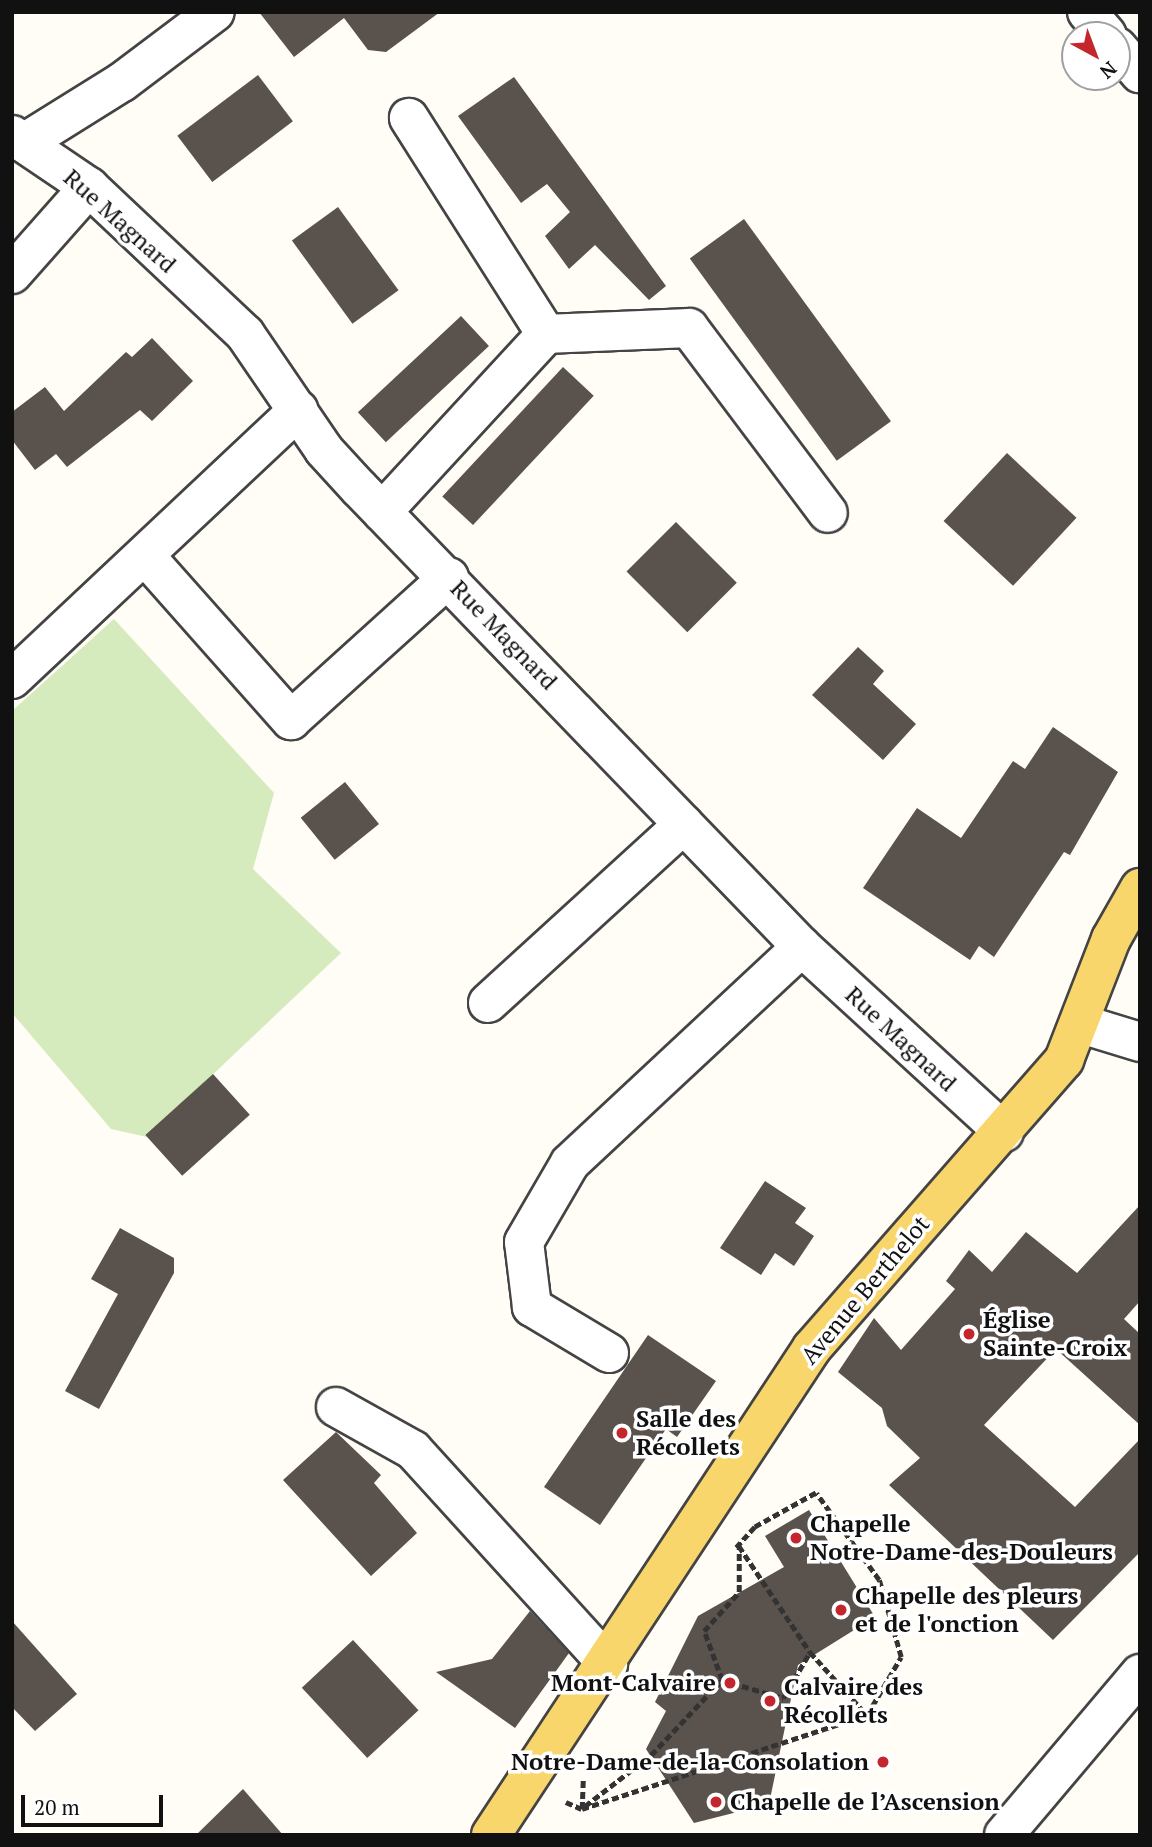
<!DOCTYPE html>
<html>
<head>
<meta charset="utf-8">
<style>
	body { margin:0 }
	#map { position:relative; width:1152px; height:1847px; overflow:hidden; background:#fffdf5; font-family:"PT Serif",serif }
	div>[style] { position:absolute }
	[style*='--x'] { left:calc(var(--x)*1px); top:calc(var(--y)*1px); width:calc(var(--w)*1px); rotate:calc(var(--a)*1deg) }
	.green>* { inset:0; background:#d5ebbd }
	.building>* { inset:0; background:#5a524d; transform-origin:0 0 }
	.path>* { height:4.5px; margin-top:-2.25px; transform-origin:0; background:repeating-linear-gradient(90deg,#333 0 7px,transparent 0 10.5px) }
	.roads { filter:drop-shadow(2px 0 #444) drop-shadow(-2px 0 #444) drop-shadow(0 2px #444) drop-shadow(0 -2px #444) }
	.minor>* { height:38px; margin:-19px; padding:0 19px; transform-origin:19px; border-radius:19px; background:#fff }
	.major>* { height:38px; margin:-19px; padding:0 19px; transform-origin:19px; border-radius:19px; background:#f9d66b }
	.dots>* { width:19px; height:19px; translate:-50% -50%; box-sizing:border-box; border:4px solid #fff; border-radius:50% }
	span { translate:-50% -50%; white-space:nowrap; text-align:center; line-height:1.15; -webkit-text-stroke:7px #fff; paint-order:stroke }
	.street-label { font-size:24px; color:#111 }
	.poi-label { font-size:24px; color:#111; font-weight:700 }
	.left { translate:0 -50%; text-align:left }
	.right { translate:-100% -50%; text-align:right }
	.frame { position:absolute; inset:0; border:14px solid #111; pointer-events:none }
	.north { position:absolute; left:1061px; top:21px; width:70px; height:70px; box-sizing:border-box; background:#fff; border:2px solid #a0a0a0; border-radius:50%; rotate:139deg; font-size:19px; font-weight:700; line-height:28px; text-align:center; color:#111 }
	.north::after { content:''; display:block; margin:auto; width:24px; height:32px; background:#c4262e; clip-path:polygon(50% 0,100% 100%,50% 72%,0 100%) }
	.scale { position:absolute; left:21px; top:1795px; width:142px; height:32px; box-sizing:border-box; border:4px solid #111; border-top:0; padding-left:9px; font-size:21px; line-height:24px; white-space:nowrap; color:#111; -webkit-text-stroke:5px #fff; paint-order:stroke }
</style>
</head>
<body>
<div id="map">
	<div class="green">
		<div style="clip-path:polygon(114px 619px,274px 793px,253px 869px,341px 953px,147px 1137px,111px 1129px,12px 1013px,12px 711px)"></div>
	</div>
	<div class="building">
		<div style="clip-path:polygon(259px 12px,440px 12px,386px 52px,368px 50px,344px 18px,294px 57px)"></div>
		<div style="left:258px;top:75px;width:58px;height:101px;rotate:53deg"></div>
		<div style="clip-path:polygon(514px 77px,666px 286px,649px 300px,595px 245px,569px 269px,545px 236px,570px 212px,547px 184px,521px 203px,458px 116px)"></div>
		<div style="left:338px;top:207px;width:103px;height:57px;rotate:54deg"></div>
		<div style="left:744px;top:219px;width:250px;height:67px;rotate:54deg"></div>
		<div style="left:461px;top:316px;width:41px;height:141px;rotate:47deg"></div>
		<div style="clip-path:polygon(152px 338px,193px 381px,152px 421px,140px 410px,67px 467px,56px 454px,35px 470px,12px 440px,12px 412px,45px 387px,64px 411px,126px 352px,132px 357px)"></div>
		<div style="left:563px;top:367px;width:42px;height:177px;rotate:43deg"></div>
		<div style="left:1007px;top:453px;width:95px;height:93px;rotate:43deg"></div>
		<div style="left:676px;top:522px;width:86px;height:70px;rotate:45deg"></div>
		<div style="clip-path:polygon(858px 647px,884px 671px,873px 684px,916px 724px,883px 760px,812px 695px)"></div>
		<div style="clip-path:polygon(1053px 727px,1118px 772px,1070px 855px,1064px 852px,994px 957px,979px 946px,970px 960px,863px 888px,917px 808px,961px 838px,1013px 761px,1025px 769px)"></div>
		<div style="left:345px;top:782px;width:54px;height:57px;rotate:51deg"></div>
		<div style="left:213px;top:1074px;width:55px;height:91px;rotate:48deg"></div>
		<div style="clip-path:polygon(765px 1181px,806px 1208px,795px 1223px,814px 1236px,794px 1266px,775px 1253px,761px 1275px,720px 1248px)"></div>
		<div style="clip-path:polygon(1140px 1205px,1140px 1301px,1124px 1319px,1140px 1334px,1140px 1425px,1056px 1349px,984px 1425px,1075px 1507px,1140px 1439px,1140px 1552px,1053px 1640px,889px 1485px,920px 1458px,887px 1426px,882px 1408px,838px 1372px,874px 1318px,901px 1350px,955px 1289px,946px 1281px,969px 1250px,992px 1272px,1026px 1232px,1077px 1273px)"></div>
		<div style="clip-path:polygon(120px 1228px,174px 1258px,174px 1273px,99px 1409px,65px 1391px,118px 1294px,91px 1279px)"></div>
		<div style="clip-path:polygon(648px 1335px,716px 1381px,677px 1437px,666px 1429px,600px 1525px,544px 1487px)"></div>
		<div style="clip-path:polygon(336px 1432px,381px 1475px,374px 1483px,417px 1533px,371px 1576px,283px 1480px)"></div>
		<div style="clip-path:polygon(809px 1510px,875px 1617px,798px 1665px,769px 1804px,694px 1823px,646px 1749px,666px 1711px,655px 1702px,698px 1616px,784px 1567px,765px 1536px)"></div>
		<div style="clip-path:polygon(530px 1611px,569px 1653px,515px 1728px,436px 1672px,492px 1659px)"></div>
		<div style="clip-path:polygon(12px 1621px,77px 1694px,35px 1731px,12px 1707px)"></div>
		<div style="left:353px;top:1640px;width:96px;height:70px;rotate:47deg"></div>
		<div style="clip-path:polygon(243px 1789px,283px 1835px,196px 1835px)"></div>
	</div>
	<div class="path">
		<div style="--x:739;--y:1546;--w:128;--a:56.2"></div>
		<div style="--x:810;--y:1652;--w:85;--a:47.9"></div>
		<div style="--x:722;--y:1680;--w:64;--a:16.4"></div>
		<div style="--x:783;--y:1698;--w:53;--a:-59.6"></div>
		<div style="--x:566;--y:1802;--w:17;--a:24"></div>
		<div style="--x:582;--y:1809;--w:300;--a:-18.3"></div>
		<div style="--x:867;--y:1715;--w:67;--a:-59.6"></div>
		<div style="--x:901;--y:1657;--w:80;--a:-105.9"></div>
		<div style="--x:879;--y:1580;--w:107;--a:-125.9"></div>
		<div style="--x:816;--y:1493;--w:70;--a:150.9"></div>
		<div style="--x:755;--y:1527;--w:28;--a:132"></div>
		<div style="--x:585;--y:1806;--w:83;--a:-37.7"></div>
		<div style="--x:651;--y:1755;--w:103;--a:-46.6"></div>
		<div style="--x:722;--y:1680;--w:52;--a:-110.2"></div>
		<div style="--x:704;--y:1631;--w:52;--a:-48.1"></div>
		<div style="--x:739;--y:1592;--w:46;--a:-90"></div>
		<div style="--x:582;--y:1809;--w:31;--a:-88"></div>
	</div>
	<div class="roads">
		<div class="minor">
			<div style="--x:1087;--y:12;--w:30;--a:49"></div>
			<div style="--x:1117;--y:47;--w:35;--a:49"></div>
			<div style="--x:12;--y:135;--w:93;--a:34"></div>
			<div style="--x:89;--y:187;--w:214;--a:43.3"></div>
			<div style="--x:245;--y:334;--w:140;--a:55.7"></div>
			<div style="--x:324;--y:450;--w:52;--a:47.4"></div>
			<div style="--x:359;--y:488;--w:638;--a:46.02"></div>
			<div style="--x:802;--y:947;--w:274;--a:42.5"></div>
			<div style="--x:24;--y:143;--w:115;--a:-31.9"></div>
			<div style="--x:122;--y:82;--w:116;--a:-37"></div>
			<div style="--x:12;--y:274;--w:116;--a:-48.5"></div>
			<div style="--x:546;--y:334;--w:143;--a:-2.4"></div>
			<div style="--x:689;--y:328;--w:231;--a:53.1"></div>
			<div style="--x:382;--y:512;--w:242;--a:-47.3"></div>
			<div style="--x:546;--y:334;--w:256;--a:-122.4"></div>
			<div style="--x:147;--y:558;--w:217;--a:48.4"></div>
			<div style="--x:291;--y:720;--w:213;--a:-42.1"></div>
			<div style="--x:12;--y:679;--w:393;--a:-43.2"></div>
			<div style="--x:488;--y:1003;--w:265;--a:-42.4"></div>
			<div style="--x:1081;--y:1024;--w:62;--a:17"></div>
			<div style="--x:609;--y:1353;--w:90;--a:-149.1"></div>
			<div style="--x:532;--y:1307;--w:65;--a:-97"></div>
			<div style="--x:524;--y:1242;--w:91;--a:-59.8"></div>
			<div style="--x:570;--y:1163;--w:317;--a:-43"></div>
			<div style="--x:336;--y:1407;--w:88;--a:29.2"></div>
			<div style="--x:413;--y:1450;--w:290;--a:47.7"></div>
			<div style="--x:1004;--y:1835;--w:211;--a:-49.8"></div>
		</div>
		<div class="major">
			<div style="--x:491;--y:1835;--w:583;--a:-56.61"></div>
			<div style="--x:812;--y:1348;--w:383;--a:-48.8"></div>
			<div style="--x:1064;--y:1060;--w:130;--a:-68.8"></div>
			<div style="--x:1111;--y:939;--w:59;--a:-60.4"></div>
		</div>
	</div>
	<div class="dots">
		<div style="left:969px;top:1334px;background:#c4262e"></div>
		<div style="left:622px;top:1433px;background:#c4262e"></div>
		<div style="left:796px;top:1538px;background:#c4262e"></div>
		<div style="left:841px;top:1610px;background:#c4262e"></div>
		<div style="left:730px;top:1683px;background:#c4262e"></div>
		<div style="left:770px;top:1701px;background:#c4262e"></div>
		<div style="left:883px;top:1762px;background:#c4262e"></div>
		<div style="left:716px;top:1802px;background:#c4262e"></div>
	</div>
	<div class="street-label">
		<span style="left:120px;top:221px;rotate:42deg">Rue Magnard</span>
		<span style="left:504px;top:635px;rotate:46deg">Rue Magnard</span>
		<span style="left:901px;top:1039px;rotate:43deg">Rue Magnard</span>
		<span style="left:865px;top:1290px;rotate:-50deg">Avenue Berthelot</span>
	</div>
	<div class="poi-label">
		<span class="left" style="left:983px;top:1334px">Église<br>Sainte-Croix</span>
		<span class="left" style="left:636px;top:1433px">Salle des<br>Récollets</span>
		<span class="left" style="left:810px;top:1538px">Chapelle<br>Notre-Dame-des-Douleurs</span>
		<span class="left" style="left:855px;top:1610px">Chapelle des pleurs<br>et de l'onction</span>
		<span class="right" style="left:716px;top:1683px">Mont-Calvaire</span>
		<span class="left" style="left:784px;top:1701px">Calvaire des<br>Récollets</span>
		<span class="right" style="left:869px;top:1762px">Notre-Dame-de-la-Consolation</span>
		<span class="left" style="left:730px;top:1802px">Chapelle de l’Ascension</span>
	</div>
	<div class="frame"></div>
	<div class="north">N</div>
	<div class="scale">20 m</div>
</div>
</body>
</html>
